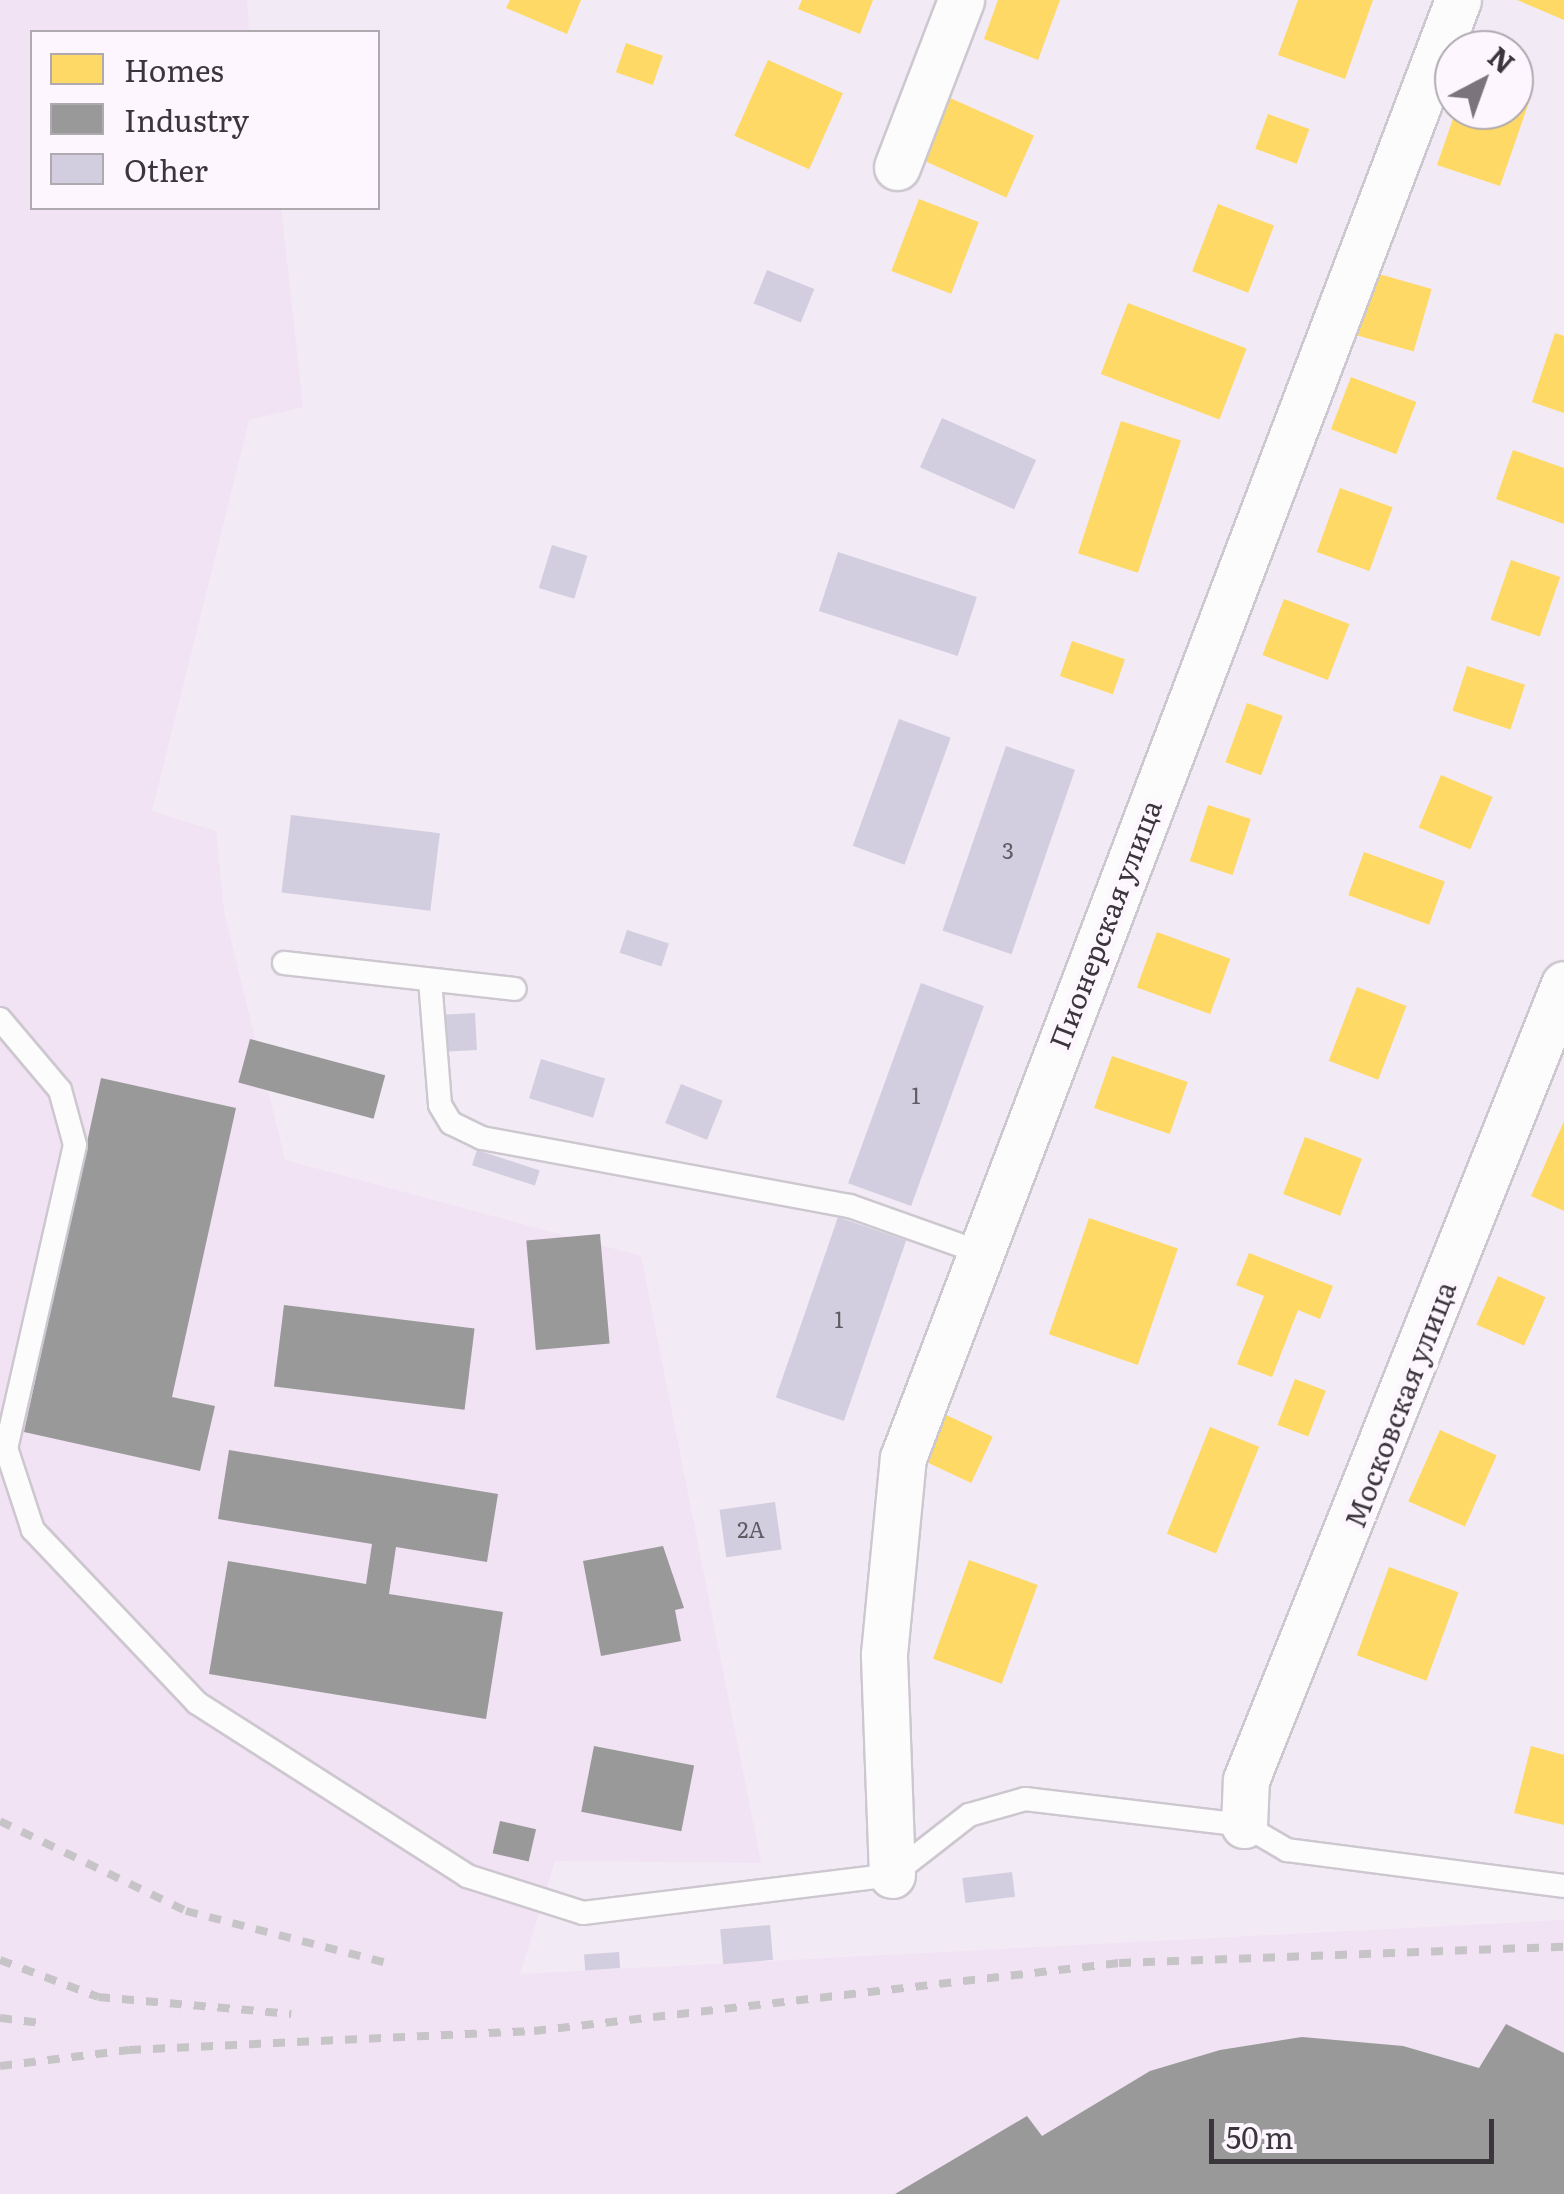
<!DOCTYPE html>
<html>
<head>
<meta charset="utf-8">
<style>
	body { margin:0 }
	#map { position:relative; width:1564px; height:2194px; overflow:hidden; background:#f2eaf4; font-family:Literata,serif }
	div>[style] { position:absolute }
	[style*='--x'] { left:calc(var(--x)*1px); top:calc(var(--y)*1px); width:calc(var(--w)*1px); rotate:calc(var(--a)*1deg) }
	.built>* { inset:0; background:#f1e2f4 }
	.homes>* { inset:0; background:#ffd966; transform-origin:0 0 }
	.industry>* { inset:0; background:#999; transform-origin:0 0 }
	.building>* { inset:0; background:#d3cedf; transform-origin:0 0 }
	.roads { filter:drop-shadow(2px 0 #cdc7cf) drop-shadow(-2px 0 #cdc7cf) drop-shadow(0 2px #cdc7cf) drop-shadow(0 -2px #cdc7cf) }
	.lane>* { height:22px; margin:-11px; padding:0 11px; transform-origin:11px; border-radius:11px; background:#fdfcfd }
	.street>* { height:45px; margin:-22.5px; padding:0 22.5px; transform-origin:22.5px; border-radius:22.5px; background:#fdfcfd }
	.rail>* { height:8px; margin-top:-4px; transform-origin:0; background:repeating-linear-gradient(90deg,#c6c4c7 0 12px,transparent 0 24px) }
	span { translate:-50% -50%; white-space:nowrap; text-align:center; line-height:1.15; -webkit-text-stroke:10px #fdf6fe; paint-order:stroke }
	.number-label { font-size:22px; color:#615b65 }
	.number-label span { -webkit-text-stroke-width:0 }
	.street-label { font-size:28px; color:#3b353c }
	.legend { position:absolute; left:30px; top:30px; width:350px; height:180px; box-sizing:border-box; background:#fdf6fe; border:2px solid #afa9b0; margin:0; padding:12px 18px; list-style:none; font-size:30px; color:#3b353c }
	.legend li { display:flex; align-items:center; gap:20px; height:50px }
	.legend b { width:50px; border:2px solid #afa9b0 }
	.north { position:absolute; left:1434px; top:30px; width:100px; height:100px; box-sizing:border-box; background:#fdf6fe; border:2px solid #afa9b0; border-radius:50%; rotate:41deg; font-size:28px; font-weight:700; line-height:40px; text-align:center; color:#3b353c }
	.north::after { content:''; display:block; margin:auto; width:35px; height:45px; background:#7b747c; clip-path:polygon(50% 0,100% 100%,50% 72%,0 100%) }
	.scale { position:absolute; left:1209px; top:2119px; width:285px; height:45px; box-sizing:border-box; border:5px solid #3b353c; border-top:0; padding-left:12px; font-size:30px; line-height:35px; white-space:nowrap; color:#3b353c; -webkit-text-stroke:8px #fdf6fe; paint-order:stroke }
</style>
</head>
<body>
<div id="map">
	<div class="built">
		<div style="clip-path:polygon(0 0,247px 0,249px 32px,32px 32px,32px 208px,281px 208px,303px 407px,249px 420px,152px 811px,216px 831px,224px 912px,285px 1160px,641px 1256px,761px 1863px,555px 1861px,520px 1974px,1564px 1920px,1564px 2194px,0 2194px)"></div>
	</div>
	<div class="homes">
		<div style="clip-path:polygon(510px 0,581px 0,567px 34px,506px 8px)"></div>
		<div style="clip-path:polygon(802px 0,873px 0,860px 34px,798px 9px)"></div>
		<div style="clip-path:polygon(998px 0,1060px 0,1038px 60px,984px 39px)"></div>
		<div style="clip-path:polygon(1298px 0,1373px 0,1345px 79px,1278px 55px)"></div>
		<div style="clip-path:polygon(1517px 0,1564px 0,1564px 20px)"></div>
		<div style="left:626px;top:43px;width:39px;height:31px;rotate:19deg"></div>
		<div style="left:768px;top:60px;width:82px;height:83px;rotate:24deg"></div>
		<div style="clip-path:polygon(1514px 90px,1531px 96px,1500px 186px,1437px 165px,1456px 110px,1514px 110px)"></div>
		<div style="left:950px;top:98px;width:92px;height:68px;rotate:24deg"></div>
		<div style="left:1268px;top:114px;width:44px;height:37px;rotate:20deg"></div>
		<div style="left:919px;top:199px;width:64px;height:77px;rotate:21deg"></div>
		<div style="left:1218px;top:204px;width:60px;height:72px;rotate:21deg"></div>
		<div style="left:1372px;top:272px;width:62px;height:65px;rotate:16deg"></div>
		<div style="left:1128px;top:303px;width:127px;height:76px;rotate:21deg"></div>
		<div style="clip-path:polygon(1555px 333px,1564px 336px,1564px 413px,1532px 402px)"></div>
		<div style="left:1351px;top:377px;width:70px;height:56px;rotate:21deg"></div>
		<div style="left:1121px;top:421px;width:63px;height:139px;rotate:18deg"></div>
		<div style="clip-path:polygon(1513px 450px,1564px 468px,1564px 524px,1496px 499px)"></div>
		<div style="left:1340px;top:488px;width:56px;height:68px;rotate:20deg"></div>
		<div style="left:1511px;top:560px;width:52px;height:63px;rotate:19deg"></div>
		<div style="left:1284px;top:599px;width:70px;height:60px;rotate:21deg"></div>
		<div style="left:1072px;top:641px;width:56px;height:37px;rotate:19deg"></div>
		<div style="left:1467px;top:666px;width:61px;height:47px;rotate:18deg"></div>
		<div style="left:1247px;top:703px;width:38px;height:63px;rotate:20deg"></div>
		<div style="left:1441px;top:775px;width:56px;height:57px;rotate:23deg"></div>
		<div style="left:1208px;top:805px;width:45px;height:59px;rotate:18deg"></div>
		<div style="left:1364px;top:852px;width:86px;height:46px;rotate:20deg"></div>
		<div style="left:1157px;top:932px;width:78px;height:59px;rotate:20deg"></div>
		<div style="left:1357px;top:987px;width:53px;height:79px;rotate:21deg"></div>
		<div style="left:1112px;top:1056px;width:80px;height:55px;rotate:19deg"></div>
		<div style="clip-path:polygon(1564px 1121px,1564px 1211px,1531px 1196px)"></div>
		<div style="left:1305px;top:1137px;width:61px;height:61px;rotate:21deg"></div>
		<div style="left:1089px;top:1218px;width:94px;height:123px;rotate:19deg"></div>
		<div style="clip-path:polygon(1249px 1253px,1333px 1286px,1320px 1319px,1298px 1310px,1272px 1377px,1237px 1364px,1264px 1296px,1236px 1285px)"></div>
		<div style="left:1498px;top:1276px;width:52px;height:53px;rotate:24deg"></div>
		<div style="left:1295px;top:1379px;width:33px;height:49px;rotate:21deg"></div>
		<div style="left:942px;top:1413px;width:56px;height:51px;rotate:25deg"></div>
		<div style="left:1210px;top:1427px;width:53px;height:115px;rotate:22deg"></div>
		<div style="left:1440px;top:1430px;width:62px;height:78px;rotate:24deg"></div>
		<div style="left:969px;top:1560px;width:73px;height:105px;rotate:20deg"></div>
		<div style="left:1389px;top:1567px;width:74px;height:94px;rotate:20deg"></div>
		<div style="clip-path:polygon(1531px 1746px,1564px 1755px,1564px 1825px,1514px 1813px)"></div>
	</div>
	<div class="industry">
		<div style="left:250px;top:1039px;width:140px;height:45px;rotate:15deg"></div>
		<div style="clip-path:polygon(101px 1078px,236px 1108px,172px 1397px,215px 1406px,200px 1471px,24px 1432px)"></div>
		<div style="left:600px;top:1234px;width:110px;height:74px;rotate:85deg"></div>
		<div style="left:284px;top:1305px;width:192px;height:82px;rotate:7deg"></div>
		<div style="clip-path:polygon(229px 1450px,498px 1494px,487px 1562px,396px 1547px,389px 1594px,503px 1612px,486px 1719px,209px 1674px,228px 1561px,366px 1584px,372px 1544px,218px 1519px)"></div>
		<div style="clip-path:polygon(663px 1546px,684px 1608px,675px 1610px,681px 1641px,601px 1656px,583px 1561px)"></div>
		<div style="left:594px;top:1746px;width:102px;height:67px;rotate:11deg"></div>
		<div style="left:500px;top:1821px;width:37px;height:33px;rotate:13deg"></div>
		<div style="clip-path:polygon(1506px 2024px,1564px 2053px,1564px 2194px,895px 2194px,1027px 2116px,1042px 2136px,1150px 2071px,1220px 2050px,1302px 2037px,1403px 2046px,1479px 2068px)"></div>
	</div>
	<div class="building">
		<div style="left:767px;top:270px;width:51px;height:36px;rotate:22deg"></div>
		<div style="left:942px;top:418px;width:103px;height:54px;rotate:24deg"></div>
		<div style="left:552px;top:545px;width:37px;height:45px;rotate:17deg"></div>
		<div style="left:838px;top:552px;width:146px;height:62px;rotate:18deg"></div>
		<div style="left:899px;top:719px;width:55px;height:135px;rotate:20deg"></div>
		<div style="left:1006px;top:746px;width:73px;height:195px;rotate:19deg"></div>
		<div style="left:291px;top:815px;width:150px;height:78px;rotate:7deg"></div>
		<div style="left:627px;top:930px;width:44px;height:24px;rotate:18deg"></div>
		<div style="left:921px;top:983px;width:67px;height:213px;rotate:20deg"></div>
		<div style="left:475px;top:1013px;width:37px;height:33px;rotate:87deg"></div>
		<div style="left:541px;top:1059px;width:67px;height:41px;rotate:17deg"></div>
		<div style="left:681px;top:1084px;width:45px;height:42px;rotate:22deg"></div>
		<div style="left:477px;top:1150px;width:66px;height:16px;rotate:18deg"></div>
		<div style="left:838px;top:1217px;width:72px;height:191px;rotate:19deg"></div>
		<div style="left:775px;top:1502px;width:48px;height:56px;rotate:82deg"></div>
		<div style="left:1012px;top:1872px;width:25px;height:50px;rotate:83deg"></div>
		<div style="left:770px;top:1925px;width:35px;height:50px;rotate:85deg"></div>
		<div style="left:619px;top:1952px;width:16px;height:35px;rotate:86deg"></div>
	</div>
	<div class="roads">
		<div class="lane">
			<div style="--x:284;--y:963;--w:232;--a:6.4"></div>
			<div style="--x:430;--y:980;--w:125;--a:85.4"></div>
			<div style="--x:440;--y:1105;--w:21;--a:59"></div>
			<div style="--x:451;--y:1123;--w:34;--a:26"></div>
			<div style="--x:482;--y:1138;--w:374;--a:10.5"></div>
			<div style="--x:850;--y:1206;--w:137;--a:19.6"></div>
			<div style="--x:0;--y:1019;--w:93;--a:49.8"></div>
			<div style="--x:60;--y:1090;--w:57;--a:74.7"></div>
			<div style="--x:75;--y:1145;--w:311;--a:102.8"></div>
			<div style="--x:6;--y:1448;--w:86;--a:71.8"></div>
			<div style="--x:33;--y:1530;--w:238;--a:46.5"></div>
			<div style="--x:197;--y:1703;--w:321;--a:32.6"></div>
			<div style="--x:467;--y:1876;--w:122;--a:17.7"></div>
			<div style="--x:583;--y:1913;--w:311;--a:-7"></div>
			<div style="--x:892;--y:1875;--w:98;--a:-37.9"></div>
			<div style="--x:969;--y:1815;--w:58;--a:-15.9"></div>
			<div style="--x:1025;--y:1799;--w:221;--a:6.8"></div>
			<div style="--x:1244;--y:1825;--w:50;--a:30.2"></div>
			<div style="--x:1287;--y:1850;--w:279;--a:7.4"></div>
		</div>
		<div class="street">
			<div style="--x:897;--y:167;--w:179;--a:-69"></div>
			<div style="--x:1244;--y:1825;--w:45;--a:-87.5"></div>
			<div style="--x:1246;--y:1780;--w:857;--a:-68.22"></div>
			<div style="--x:892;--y:1875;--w:221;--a:-92.1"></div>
			<div style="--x:884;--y:1654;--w:197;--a:-84.5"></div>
			<div style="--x:903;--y:1458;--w:1560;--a:-69.16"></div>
		</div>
	</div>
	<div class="rail">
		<div style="--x:0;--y:1821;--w:207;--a:25.8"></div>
		<div style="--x:186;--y:1911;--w:212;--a:14.5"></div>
		<div style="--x:0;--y:1960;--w:105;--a:20.7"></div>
		<div style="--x:98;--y:1997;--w:194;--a:5"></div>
		<div style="--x:0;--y:2018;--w:39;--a:7"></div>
		<div style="--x:0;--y:2066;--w:130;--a:-7.1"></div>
		<div style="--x:129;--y:2050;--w:405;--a:-2.7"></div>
		<div style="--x:534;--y:2031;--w:589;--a:-6.63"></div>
		<div style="--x:1119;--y:1963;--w:445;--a:-2.1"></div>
	</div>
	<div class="number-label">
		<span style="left:1008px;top:850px">3</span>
		<span style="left:916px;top:1095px">1</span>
		<span style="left:839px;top:1319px">1</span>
		<span style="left:751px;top:1529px">2А</span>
	</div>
	<div class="street-label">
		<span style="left:1104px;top:924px;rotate:-69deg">Пионерская улица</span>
		<span style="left:1399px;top:1404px;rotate:-69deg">Московская улица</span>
	</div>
	<ul class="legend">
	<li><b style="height:28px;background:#ffd966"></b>Homes</li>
	<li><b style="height:28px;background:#999"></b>Industry</li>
	<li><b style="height:28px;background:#d3cedf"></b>Other</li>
	</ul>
	<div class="north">N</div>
	<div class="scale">50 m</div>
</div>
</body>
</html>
